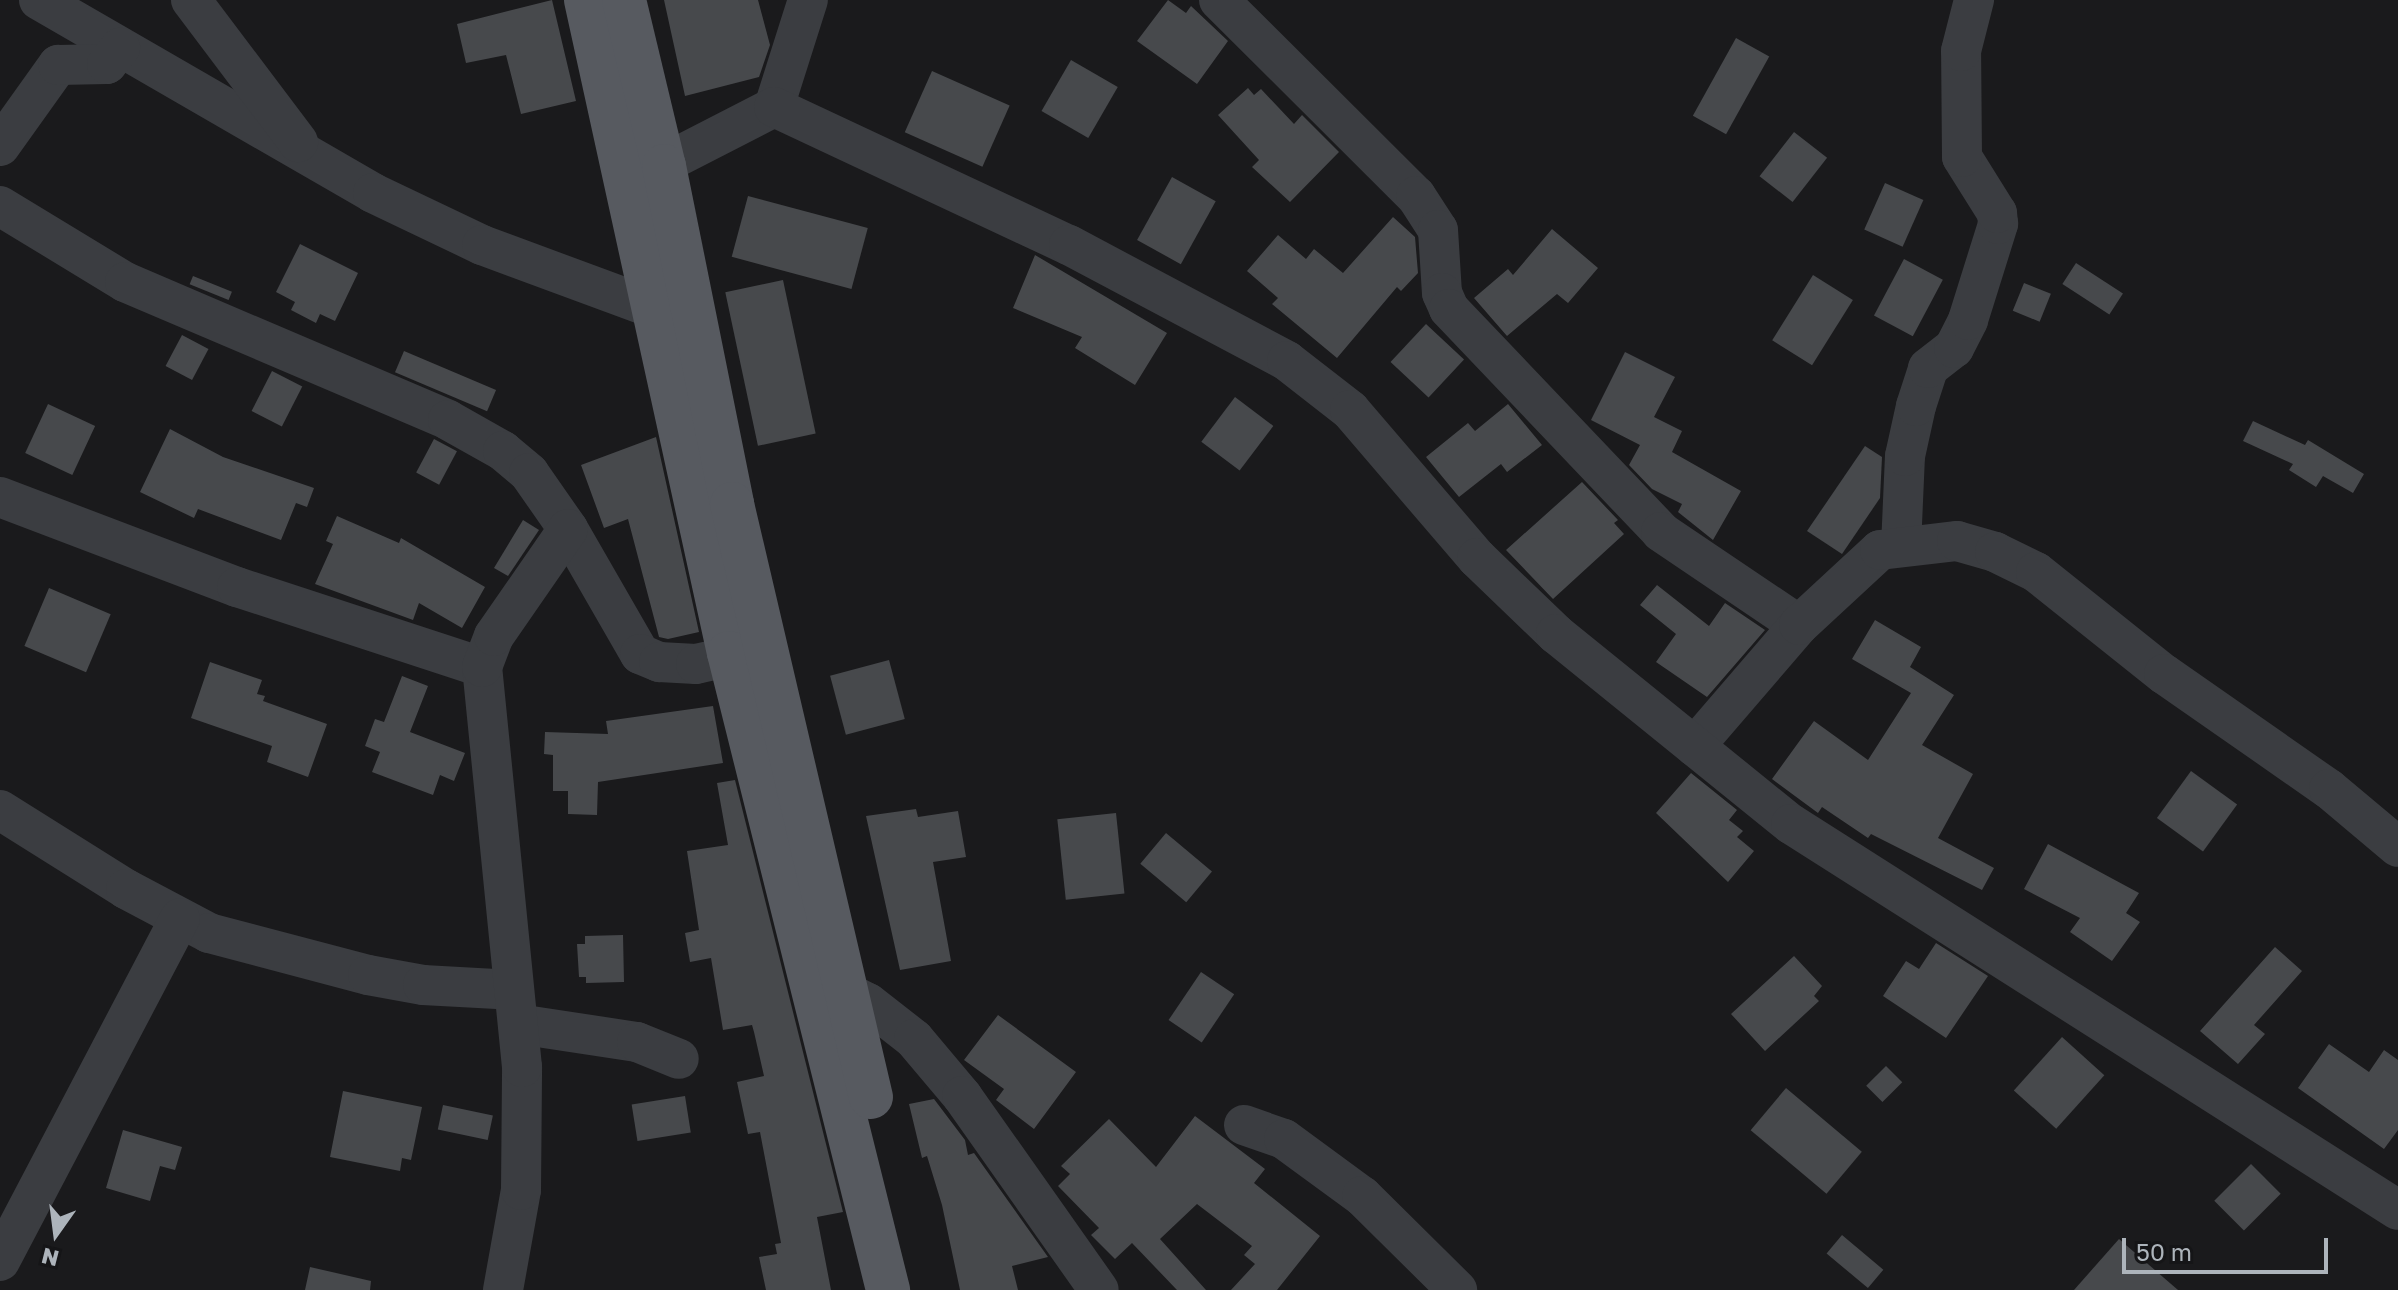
<!DOCTYPE html>
<html>
<head>
<meta charset="utf-8">
<style>
	body { margin:0 }
	#map { position:relative; width:2398px; height:1290px; overflow:hidden; background:#1a1a1c; font-family:"Golos Text",sans-serif }
	div>[style] { position:absolute }
	[style*='--x'] { left:calc(var(--x)*1px); top:calc(var(--y)*1px); width:calc(var(--w)*1px); rotate:calc(var(--a)*1deg) }
	.building>* { inset:0; background:#47494c; transform-origin:0 0 }
	.minor>* { height:40px; margin:-20px; padding:0 20px; transform-origin:20px; border-radius:20px; background:#3b3d41 }
	.major>* { height:44px; margin:-22px; padding:0 22px; transform-origin:22px; border-radius:22px; background:#575a60 }
	span { translate:-50% -50%; white-space:nowrap; text-align:center; line-height:1.15; -webkit-text-stroke:8px #151517; paint-order:stroke }
	.north { position:absolute; left:16px; top:1194px; width:80px; height:80px; -webkit-text-stroke:6px #151517; paint-order:stroke; rotate:194deg; font-size:22px; font-weight:700; line-height:32px; text-align:center; color:#adb4bb }
	.north::after { content:''; display:block; margin:auto; width:28px; height:36px; background:#adb4bb; clip-path:polygon(50% 0,100% 100%,50% 72%,0 100%) }
	.scale { position:absolute; left:2122px; top:1238px; width:206px; height:36px; box-sizing:border-box; border:4px solid #adb4bb; border-top:0; padding-left:10px; font-size:24px; line-height:28px; white-space:nowrap; color:#adb4bb; -webkit-text-stroke:6px #151517; paint-order:stroke }
</style>
</head>
<body>
<div id="map">
	<div class="building">
		<div style="clip-path:polygon(552px 0,576px 101px,521px 114px,506px 55px,466px 63px,457px 24px)"></div>
		<div style="clip-path:polygon(664px 0,758px 0,770px 45px,759px 77px,685px 96px)"></div>
		<div style="clip-path:polygon(1168px 0,1186px 13px,1191px 6px,1228px 41px,1197px 84px,1137px 41px)"></div>
		<div style="left:1736px;top:38px;width:38px;height:89px;rotate:29deg"></div>
		<div style="left:1071px;top:60px;width:54px;height:59px;rotate:30deg"></div>
		<div style="left:932px;top:71px;width:85px;height:67px;rotate:24deg"></div>
		<div style="clip-path:polygon(1248px 88px,1254px 95px,1261px 89px,1294px 124px,1302px 115px,1339px 152px,1290px 202px,1252px 167px,1259px 160px,1218px 115px)"></div>
		<div style="left:1794px;top:132px;width:42px;height:56px;rotate:38deg"></div>
		<div style="left:1172px;top:177px;width:50px;height:72px;rotate:29deg"></div>
		<div style="left:1885px;top:183px;width:42px;height:51px;rotate:24deg"></div>
		<div style="left:748px;top:196px;width:124px;height:63px;rotate:15deg"></div>
		<div style="clip-path:polygon(1393px 217px,1415px 237px,1418px 273px,1401px 291px,1397px 287px,1337px 358px,1272px 304px,1278px 298px,1247px 271px,1278px 235px,1306px 259px,1314px 249px,1343px 273px)"></div>
		<div style="clip-path:polygon(1552px 229px,1598px 268px,1568px 303px,1557px 294px,1507px 336px,1474px 298px,1508px 269px,1513px 275px)"></div>
		<div style="clip-path:polygon(300px 244px,358px 273px,335px 321px,320px 314px,316px 323px,291px 310px,295px 302px,276px 292px)"></div>
		<div style="clip-path:polygon(1035px 255px,1167px 333px,1135px 385px,1075px 348px,1082px 337px,1013px 308px)"></div>
		<div style="left:1904px;top:259px;width:44px;height:64px;rotate:28deg"></div>
		<div style="left:2076px;top:263px;width:56px;height:25px;rotate:33deg"></div>
		<div style="left:1813px;top:275px;width:47px;height:77px;rotate:32deg"></div>
		<div style="left:193px;top:276px;width:42px;height:9px;rotate:22deg"></div>
		<div style="left:783px;top:280px;width:157px;height:59px;rotate:78deg"></div>
		<div style="left:2024px;top:283px;width:29px;height:30px;rotate:22deg"></div>
		<div style="left:1426px;top:324px;width:52px;height:52px;rotate:43deg"></div>
		<div style="left:182px;top:335px;width:30px;height:35px;rotate:28deg"></div>
		<div style="left:404px;top:351px;width:100px;height:23px;rotate:23deg"></div>
		<div style="clip-path:polygon(1625px 352px,1675px 377px,1654px 417px,1682px 431px,1672px 452px,1741px 491px,1713px 540px,1678px 512px,1682px 504px,1652px 489px,1629px 465px,1640px 445px,1591px 420px)"></div>
		<div style="left:272px;top:371px;width:34px;height:45px;rotate:27deg"></div>
		<div style="left:1235px;top:397px;width:48px;height:56px;rotate:37deg"></div>
		<div style="left:48px;top:404px;width:52px;height:54px;rotate:25deg"></div>
		<div style="clip-path:polygon(1508px 404px,1542px 445px,1507px 472px,1501px 464px,1459px 497px,1426px 457px,1468px 423px,1475px 431px)"></div>
		<div style="clip-path:polygon(2253px 421px,2305px 445px,2308px 440px,2364px 474px,2353px 493px,2323px 476px,2316px 487px,2289px 470px,2293px 464px,2243px 441px)"></div>
		<div style="clip-path:polygon(170px 429px,223px 457px,314px 488px,307px 507px,296px 503px,281px 540px,198px 509px,194px 518px,140px 492px)"></div>
		<div style="clip-path:polygon(656px 437px,699px 632px,668px 639px,659px 637px,628px 519px,604px 528px,581px 465px)"></div>
		<div style="left:434px;top:439px;width:26px;height:38px;rotate:28deg"></div>
		<div style="clip-path:polygon(1865px 446px,1882px 457px,1880px 498px,1842px 554px,1807px 531px)"></div>
		<div style="clip-path:polygon(1582px 482px,1618px 520px,1614px 523px,1624px 534px,1553px 599px,1506px 550px)"></div>
		<div style="clip-path:polygon(337px 516px,399px 543px,401px 538px,485px 587px,462px 628px,419px 603px,413px 620px,315px 584px,333px 544px,326px 541px)"></div>
		<div style="clip-path:polygon(523px 520px,539px 530px,508px 576px,494px 568px)"></div>
		<div style="clip-path:polygon(1657px 585px,1709px 626px,1725px 603px,1765px 630px,1707px 697px,1656px 662px,1676px 634px,1640px 605px)"></div>
		<div style="left:49px;top:588px;width:67px;height:63px;rotate:23deg"></div>
		<div style="clip-path:polygon(1875px 620px,1921px 647px,1910px 667px,1954px 695px,1922px 745px,1973px 774px,1938px 838px,1994px 868px,1982px 890px,1871px 834px,1868px 838px,1822px 807px,1818px 813px,1772px 779px,1814px 721px,1868px 760px,1911px 693px,1852px 659px)"></div>
		<div style="left:889px;top:660px;width:61px;height:61px;rotate:75deg"></div>
		<div style="clip-path:polygon(210px 662px,262px 680px,257px 694px,265px 696px,263px 701px,327px 724px,308px 777px,267px 762px,272px 746px,191px 718px)"></div>
		<div style="clip-path:polygon(402px 676px,428px 686px,410px 732px,465px 753px,454px 781px,440px 775px,433px 795px,372px 772px,380px 752px,365px 746px,375px 719px,384px 722px)"></div>
		<div style="clip-path:polygon(713px 706px,723px 763px,598px 782px,597px 815px,568px 814px,568px 791px,553px 791px,553px 755px,544px 754px,545px 732px,608px 734px,606px 721px)"></div>
		<div style="left:2191px;top:771px;width:57px;height:58px;rotate:36deg"></div>
		<div style="clip-path:polygon(1691px 773px,1737px 810px,1729px 820px,1743px 831px,1737px 837px,1754px 851px,1728px 882px,1656px 813px)"></div>
		<div style="clip-path:polygon(735px 780px,843px 1212px,817px 1217px,831px 1290px,766px 1290px,759px 1257px,777px 1254px,775px 1244px,781px 1243px,760px 1132px,748px 1134px,737px 1082px,764px 1076px,754px 1032px,752px 1025px,723px 1030px,711px 958px,690px 962px,685px 933px,699px 930px,687px 851px,728px 845px,717px 783px)"></div>
		<div style="clip-path:polygon(916px 809px,918px 817px,958px 811px,966px 857px,933px 862px,951px 961px,900px 970px,866px 816px)"></div>
		<div style="left:1116px;top:813px;width:81px;height:59px;rotate:84deg"></div>
		<div style="left:1166px;top:833px;width:60px;height:40px;rotate:40deg"></div>
		<div style="clip-path:polygon(2048px 844px,2139px 893px,2126px 913px,2140px 922px,2112px 961px,2070px 932px,2080px 918px,2024px 889px)"></div>
		<div style="clip-path:polygon(623px 935px,624px 982px,586px 983px,586px 977px,579px 977px,577px 944px,585px 944px,585px 936px)"></div>
		<div style="clip-path:polygon(1936px 943px,1988px 976px,1946px 1038px,1883px 996px,1906px 961px,1919px 969px)"></div>
		<div style="clip-path:polygon(2275px 947px,2302px 971px,2254px 1025px,2265px 1034px,2238px 1064px,2200px 1031px)"></div>
		<div style="clip-path:polygon(1794px 956px,1822px 986px,1814px 996px,1819px 1001px,1765px 1051px,1731px 1014px)"></div>
		<div style="left:1201px;top:972px;width:40px;height:58px;rotate:34deg"></div>
		<div style="clip-path:polygon(998px 1015px,1076px 1072px,1034px 1129px,996px 1100px,1004px 1089px,964px 1060px)"></div>
		<div style="left:2062px;top:1037px;width:57px;height:72px;rotate:42deg"></div>
		<div style="clip-path:polygon(2329px 1044px,2369px 1072px,2384px 1050px,2398px 1060px,2398px 1130px,2384px 1149px,2298px 1088px)"></div>
		<div style="left:1886px;top:1066px;width:23px;height:28px;rotate:45deg"></div>
		<div style="left:1786px;top:1088px;width:99px;height:55px;rotate:40deg"></div>
		<div style="clip-path:polygon(343px 1091px,422px 1107px,411px 1160px,402px 1158px,400px 1171px,330px 1157px)"></div>
		<div style="left:685px;top:1096px;width:37px;height:54px;rotate:81deg"></div>
		<div style="clip-path:polygon(934px 1099px,965px 1140px,968px 1155px,974px 1153px,1048px 1257px,1012px 1266px,1018px 1290px,960px 1290px,942px 1205px,927px 1156px,922px 1158px,909px 1104px)"></div>
		<div style="left:443px;top:1105px;width:51px;height:25px;rotate:12deg"></div>
		<div style="clip-path:polygon(1195px 1116px,1265px 1169px,1254px 1183px,1320px 1236px,1277px 1290px,1231px 1290px,1255px 1264px,1244px 1255px,1252px 1246px,1197px 1204px,1160px 1239px,1206px 1290px,1177px 1290px,1132px 1243px,1115px 1259px,1091px 1235px,1099px 1228px,1058px 1186px,1070px 1174px,1061px 1166px,1109px 1119px,1156px 1167px)"></div>
		<div style="clip-path:polygon(123px 1130px,182px 1147px,175px 1170px,160px 1166px,150px 1201px,106px 1188px)"></div>
		<div style="left:2251px;top:1164px;width:42px;height:52px;rotate:45deg"></div>
		<div style="left:1842px;top:1235px;width:54px;height:24px;rotate:40deg"></div>
		<div style="clip-path:polygon(2119px 1239px,2178px 1290px,2074px 1290px)"></div>
		<div style="clip-path:polygon(310px 1267px,371px 1281px,370px 1290px,305px 1290px)"></div>
	</div>
	<div class="minor">
		<div style="--x:39;--y:0;--w:386;--a:30"></div>
		<div style="--x:373;--y:193;--w:121;--a:25.5"></div>
		<div style="--x:482;--y:245;--w:210;--a:20.3"></div>
		<div style="--x:191;--y:0;--w:178;--a:53"></div>
		<div style="--x:1219;--y:0;--w:278;--a:44.9"></div>
		<div style="--x:1416;--y:196;--w:40;--a:57.1"></div>
		<div style="--x:1438;--y:230;--w:63;--a:86.4"></div>
		<div style="--x:1442;--y:293;--w:17;--a:66"></div>
		<div style="--x:1449;--y:309;--w:308;--a:46.4"></div>
		<div style="--x:1661;--y:532;--w:166;--a:34"></div>
		<div style="--x:1799;--y:625;--w:160;--a:130.7"></div>
		<div style="--x:774;--y:107;--w:112;--a:-72.4"></div>
		<div style="--x:0;--y:146;--w:100;--a:-54.4"></div>
		<div style="--x:58;--y:65;--w:49;--a:-1.2"></div>
		<div style="--x:107;--y:64;--w:21;--a:-51"></div>
		<div style="--x:634;--y:179;--w:157;--a:-27.2"></div>
		<div style="--x:774;--y:107;--w:326;--a:25.1"></div>
		<div style="--x:1069;--y:245;--w:247;--a:28"></div>
		<div style="--x:1287;--y:361;--w:80;--a:37.9"></div>
		<div style="--x:1350;--y:410;--w:195;--a:49.4"></div>
		<div style="--x:1477;--y:558;--w:110;--a:43.9"></div>
		<div style="--x:1556;--y:634;--w:302;--a:39"></div>
		<div style="--x:1791;--y:824;--w:719;--a:32.45"></div>
		<div style="--x:0;--y:206;--w:146;--a:31.3"></div>
		<div style="--x:125;--y:282;--w:351;--a:23.1"></div>
		<div style="--x:448;--y:420;--w:63;--a:29.4"></div>
		<div style="--x:503;--y:451;--w:34;--a:40"></div>
		<div style="--x:529;--y:473;--w:68;--a:55.1"></div>
		<div style="--x:568;--y:529;--w:144;--a:60.1"></div>
		<div style="--x:640;--y:654;--w:21;--a:23"></div>
		<div style="--x:659;--y:662;--w:37;--a:3"></div>
		<div style="--x:696;--y:664;--w:68;--a:-12.8"></div>
		<div style="--x:0;--y:497;--w:254;--a:20.8"></div>
		<div style="--x:237;--y:587;--w:258;--a:18.1"></div>
		<div style="--x:1901;--y:547;--w:91;--a:-87.5"></div>
		<div style="--x:1905;--y:456;--w:51;--a:-77.6"></div>
		<div style="--x:1916;--y:406;--w:40;--a:-72"></div>
		<div style="--x:1928;--y:368;--w:33;--a:-38"></div>
		<div style="--x:1954;--y:348;--w:31;--a:-63"></div>
		<div style="--x:1968;--y:320;--w:101;--a:-72.6"></div>
		<div style="--x:1998;--y:224;--w:11;--a:-95"></div>
		<div style="--x:1997;--y:213;--w:66;--a:-122"></div>
		<div style="--x:1962;--y:157;--w:106;--a:-90.5"></div>
		<div style="--x:1961;--y:51;--w:53;--a:-75.7"></div>
		<div style="--x:1799;--y:625;--w:110;--a:-42.8"></div>
		<div style="--x:1880;--y:550;--w:78;--a:-6.7"></div>
		<div style="--x:1957;--y:541;--w:40;--a:16"></div>
		<div style="--x:1995;--y:552;--w:46;--a:26"></div>
		<div style="--x:2036;--y:572;--w:164;--a:38.6"></div>
		<div style="--x:2164;--y:674;--w:201;--a:34.9"></div>
		<div style="--x:2329;--y:789;--w:90;--a:40"></div>
		<div style="--x:0;--y:810;--w:149;--a:32.1"></div>
		<div style="--x:126;--y:889;--w:94;--a:27.9"></div>
		<div style="--x:209;--y:933;--w:164;--a:14.8"></div>
		<div style="--x:368;--y:975;--w:56;--a:10.3"></div>
		<div style="--x:423;--y:985;--w:91;--a:3.1"></div>
		<div style="--x:821;--y:990;--w:29;--a:8"></div>
		<div style="--x:850;--y:994;--w:20;--a:27"></div>
		<div style="--x:868;--y:1003;--w:58;--a:38"></div>
		<div style="--x:914;--y:1039;--w:75;--a:49.9"></div>
		<div style="--x:962;--y:1096;--w:237;--a:54.8"></div>
		<div style="--x:518;--y:1024;--w:120;--a:8.6"></div>
		<div style="--x:637;--y:1042;--w:45;--a:22"></div>
		<div style="--x:1244;--y:1125;--w:42;--a:19.3"></div>
		<div style="--x:1284;--y:1139;--w:97;--a:36.2"></div>
		<div style="--x:1362;--y:1196;--w:134;--a:44.7"></div>
		<div style="--x:0;--y:1261;--w:387;--a:-62.3"></div>
		<div style="--x:503;--y:1290;--w:102;--a:-79.8"></div>
		<div style="--x:521;--y:1190;--w:123;--a:-89.5"></div>
		<div style="--x:522;--y:1067;--w:402;--a:-95.7"></div>
		<div style="--x:482;--y:667;--w:33;--a:-69"></div>
		<div style="--x:494;--y:636;--w:130;--a:-55.3"></div>
	</div>
	<div class="major">
		<div style="--x:586;--y:0;--w:668;--a:77.65"></div>
		<div style="--x:729;--y:653;--w:657;--a:75.98"></div>
		<div style="--x:624;--y:0;--w:171;--a:76.5"></div>
		<div style="--x:664;--y:166;--w:345;--a:78.6"></div>
		<div style="--x:732;--y:504;--w:609;--a:76.81"></div>
	</div>
	<div class="north">N</div>
	<div class="scale">50 m</div>
</div>
</body>
</html>
